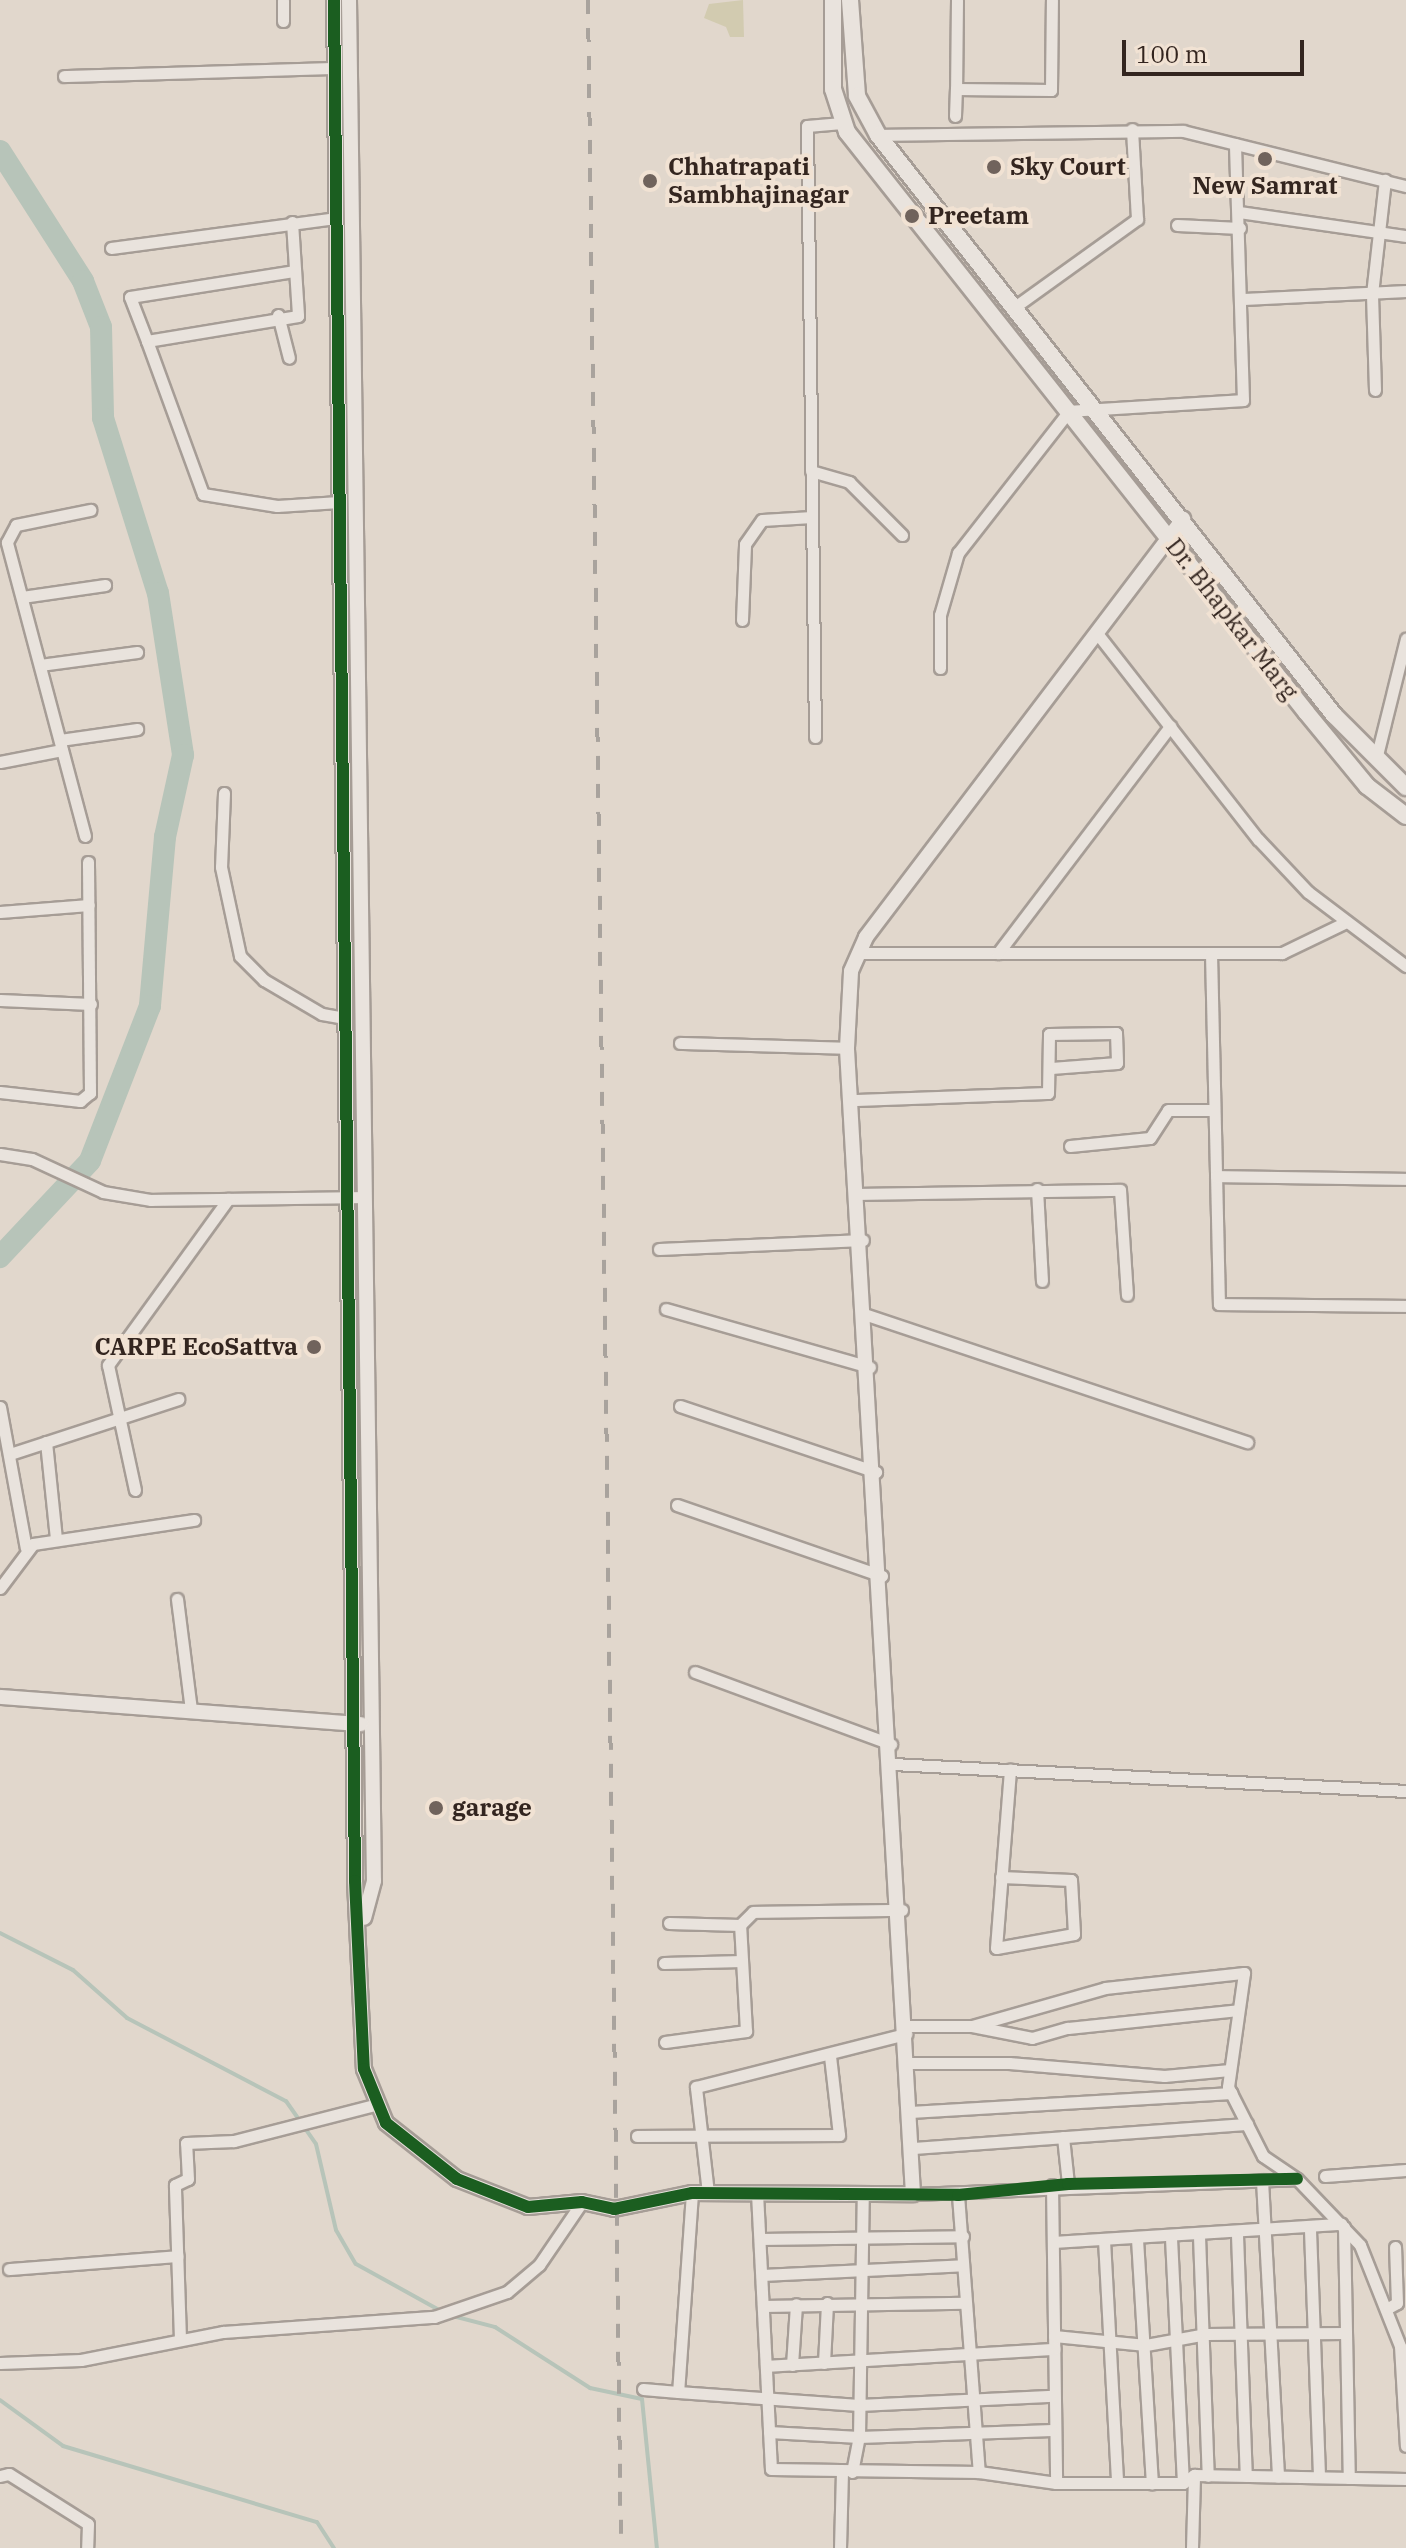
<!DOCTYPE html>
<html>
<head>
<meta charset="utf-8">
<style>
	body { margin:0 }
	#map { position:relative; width:1406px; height:2548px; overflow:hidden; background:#e1d7cc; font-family:"IBM Plex Serif",serif }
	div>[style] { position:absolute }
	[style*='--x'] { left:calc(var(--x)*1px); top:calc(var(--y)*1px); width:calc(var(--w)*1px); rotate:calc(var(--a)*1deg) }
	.green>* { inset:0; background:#d2cbb0 }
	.stream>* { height:4px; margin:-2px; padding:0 2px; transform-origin:2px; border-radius:2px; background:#b7c4b9 }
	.river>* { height:22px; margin:-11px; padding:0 11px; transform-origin:11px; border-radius:11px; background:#b7c4b9 }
	.roads { filter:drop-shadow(2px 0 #a69d96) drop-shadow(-2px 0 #a69d96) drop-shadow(0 2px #a69d96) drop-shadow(0 -2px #a69d96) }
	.minor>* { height:11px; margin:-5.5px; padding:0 5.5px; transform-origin:5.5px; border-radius:5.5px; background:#e9e3dd }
	.tertiary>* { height:14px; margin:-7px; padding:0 7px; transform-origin:7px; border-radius:7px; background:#e9e3dd }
	.secondary>* { height:16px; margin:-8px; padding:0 8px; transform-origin:8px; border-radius:8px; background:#e9e3dd }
	.rail>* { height:4px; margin-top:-2px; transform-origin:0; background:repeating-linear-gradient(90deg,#a9a39d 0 14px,transparent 0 28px) }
	.cycleway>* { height:12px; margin:-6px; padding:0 6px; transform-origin:6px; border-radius:6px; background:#1b5e20 }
	.dots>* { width:22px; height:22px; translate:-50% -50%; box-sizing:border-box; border:4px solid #f1e2d3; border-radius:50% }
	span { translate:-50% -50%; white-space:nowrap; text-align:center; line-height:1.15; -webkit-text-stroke:8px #f1e2d3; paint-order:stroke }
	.poi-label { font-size:24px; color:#33251f; font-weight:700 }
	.left { translate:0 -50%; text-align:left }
	.right { translate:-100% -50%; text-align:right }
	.street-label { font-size:24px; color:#33251f }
	.scale { position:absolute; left:1122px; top:40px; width:182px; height:36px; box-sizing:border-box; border:4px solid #33251f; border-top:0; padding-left:10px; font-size:24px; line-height:28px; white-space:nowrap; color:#33251f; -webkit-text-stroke:6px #f1e2d3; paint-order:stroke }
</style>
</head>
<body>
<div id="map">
	<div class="green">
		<div style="clip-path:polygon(743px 0,744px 37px,730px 37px,726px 27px,704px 18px,709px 4px)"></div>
	</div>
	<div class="stream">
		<div style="--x:0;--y:1933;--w:82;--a:26.9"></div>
		<div style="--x:73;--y:1970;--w:72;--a:41.6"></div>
		<div style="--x:127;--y:2018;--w:179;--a:27.6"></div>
		<div style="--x:286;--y:2101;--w:52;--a:55.1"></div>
		<div style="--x:316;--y:2144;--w:88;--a:76.9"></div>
		<div style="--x:336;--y:2230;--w:39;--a:60"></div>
		<div style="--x:356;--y:2264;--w:97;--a:28.9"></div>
		<div style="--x:449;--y:2315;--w:48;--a:14.6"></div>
		<div style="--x:495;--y:2327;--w:113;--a:32.7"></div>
		<div style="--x:590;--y:2388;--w:53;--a:11.9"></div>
		<div style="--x:642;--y:2399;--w:150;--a:84.3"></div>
		<div style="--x:0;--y:2400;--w:78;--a:36.1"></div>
		<div style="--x:63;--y:2446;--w:265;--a:16.7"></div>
		<div style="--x:317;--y:2522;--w:31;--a:57"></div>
	</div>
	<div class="river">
		<div style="--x:0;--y:151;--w:154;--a:57.4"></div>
		<div style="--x:83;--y:281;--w:49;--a:68.6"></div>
		<div style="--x:101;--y:327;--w:91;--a:88.7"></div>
		<div style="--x:103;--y:418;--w:183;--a:72.6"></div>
		<div style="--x:158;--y:593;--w:164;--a:81.2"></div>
		<div style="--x:183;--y:755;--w:84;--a:102.4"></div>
		<div style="--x:165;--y:837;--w:170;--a:95.1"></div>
		<div style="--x:150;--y:1006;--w:166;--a:111.2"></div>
		<div style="--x:90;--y:1161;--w:132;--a:133.2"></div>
	</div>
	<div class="roads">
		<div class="minor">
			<div style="--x:283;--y:0;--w:21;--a:90"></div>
			<div style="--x:957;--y:0;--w:89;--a:90.6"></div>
			<div style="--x:956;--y:89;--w:95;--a:0.6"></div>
			<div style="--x:1051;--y:90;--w:90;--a:-89.4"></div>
			<div style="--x:64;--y:76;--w:271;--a:-1.7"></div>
			<div style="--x:955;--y:116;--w:27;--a:-88"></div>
			<div style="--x:878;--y:135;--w:305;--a:-0.8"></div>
			<div style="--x:1183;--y:131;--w:230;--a:13.9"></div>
			<div style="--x:1239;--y:212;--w:169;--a:8.2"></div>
			<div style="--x:292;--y:222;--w:94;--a:86.3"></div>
			<div style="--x:298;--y:316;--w:153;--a:170.6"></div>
			<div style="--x:147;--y:341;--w:163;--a:69.9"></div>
			<div style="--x:203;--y:494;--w:75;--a:9.2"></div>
			<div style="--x:277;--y:506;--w:62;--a:-3.7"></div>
			<div style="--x:1177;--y:225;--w:63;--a:2.7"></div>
			<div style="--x:111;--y:248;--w:228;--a:-7.6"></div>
			<div style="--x:1244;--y:299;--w:162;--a:-2.8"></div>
			<div style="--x:1016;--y:306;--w:149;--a:-35.7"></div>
			<div style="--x:1137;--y:219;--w:90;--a:-93.2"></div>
			<div style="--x:278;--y:315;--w:44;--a:75.7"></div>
			<div style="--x:147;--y:341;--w:47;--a:-111.1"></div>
			<div style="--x:130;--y:297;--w:167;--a:-9"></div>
			<div style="--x:1375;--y:390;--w:96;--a:-91.8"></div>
			<div style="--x:1372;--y:294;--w:115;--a:-83.5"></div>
			<div style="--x:811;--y:471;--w:40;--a:16"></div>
			<div style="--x:849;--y:482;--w:75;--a:45"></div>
			<div style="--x:22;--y:597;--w:84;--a:-8.2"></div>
			<div style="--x:742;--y:620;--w:76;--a:-87.7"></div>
			<div style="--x:745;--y:544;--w:29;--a:-55"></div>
			<div style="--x:762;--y:520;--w:50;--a:-3.4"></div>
			<div style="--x:1096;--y:632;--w:263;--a:52"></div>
			<div style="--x:1258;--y:839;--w:73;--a:46.7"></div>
			<div style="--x:1308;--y:892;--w:123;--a:37.1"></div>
			<div style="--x:40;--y:665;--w:98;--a:-7.6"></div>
			<div style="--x:940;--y:668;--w:53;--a:-90"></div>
			<div style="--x:940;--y:615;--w:65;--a:-73.8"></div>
			<div style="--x:958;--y:553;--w:180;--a:-52"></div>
			<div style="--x:1069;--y:411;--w:174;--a:-3.6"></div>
			<div style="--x:1243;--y:400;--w:256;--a:-91.8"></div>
			<div style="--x:815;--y:737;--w:611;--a:-90.75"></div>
			<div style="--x:807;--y:126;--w:35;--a:-5"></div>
			<div style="--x:60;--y:740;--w:78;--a:-8.1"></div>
			<div style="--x:1376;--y:759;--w:124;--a:-76"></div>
			<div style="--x:0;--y:762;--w:63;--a:-11"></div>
			<div style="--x:224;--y:793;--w:74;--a:92.3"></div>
			<div style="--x:221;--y:867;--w:91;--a:77.9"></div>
			<div style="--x:240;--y:956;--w:34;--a:45"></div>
			<div style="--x:264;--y:980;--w:67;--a:30.4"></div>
			<div style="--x:322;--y:1014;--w:23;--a:10"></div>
			<div style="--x:85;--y:836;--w:304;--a:-104.9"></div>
			<div style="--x:7;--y:542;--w:19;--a:-62"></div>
			<div style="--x:16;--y:525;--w:76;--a:-11.5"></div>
			<div style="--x:0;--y:912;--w:89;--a:-4.5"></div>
			<div style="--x:859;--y:953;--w:423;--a:0"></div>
			<div style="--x:1282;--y:953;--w:71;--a:-25.8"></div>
			<div style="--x:998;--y:953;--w:285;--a:-52.8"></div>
			<div style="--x:1211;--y:953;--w:351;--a:88.7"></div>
			<div style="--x:1219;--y:1304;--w:187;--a:0.6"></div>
			<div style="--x:0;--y:1000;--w:91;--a:2.5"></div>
			<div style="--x:680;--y:1043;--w:167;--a:1.7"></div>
			<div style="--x:0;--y:1092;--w:81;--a:6.4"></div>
			<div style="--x:80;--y:1101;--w:13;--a:-39"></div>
			<div style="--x:90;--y:1093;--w:231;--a:-90.5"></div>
			<div style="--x:855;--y:1100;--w:193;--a:-2.1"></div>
			<div style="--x:1048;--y:1093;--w:59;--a:-89"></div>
			<div style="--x:1049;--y:1034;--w:67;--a:-0.9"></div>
			<div style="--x:1116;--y:1033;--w:30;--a:88"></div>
			<div style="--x:1117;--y:1063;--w:66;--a:175.7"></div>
			<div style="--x:1070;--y:1146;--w:80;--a:-5.7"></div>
			<div style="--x:1150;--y:1138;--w:33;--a:-57"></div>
			<div style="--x:1168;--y:1110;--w:46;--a:0"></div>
			<div style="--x:0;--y:1154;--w:32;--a:9"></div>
			<div style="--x:32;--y:1159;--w:78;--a:24.9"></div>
			<div style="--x:103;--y:1192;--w:49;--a:9.5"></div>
			<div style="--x:151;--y:1200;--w:212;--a:-0.8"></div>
			<div style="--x:1216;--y:1176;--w:190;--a:0.9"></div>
			<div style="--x:1037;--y:1189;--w:92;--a:86.9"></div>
			<div style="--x:860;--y:1194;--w:260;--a:-0.9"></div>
			<div style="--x:1120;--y:1190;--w:105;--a:86.2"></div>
			<div style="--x:659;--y:1249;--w:204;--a:-2.5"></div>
			<div style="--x:666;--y:1309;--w:212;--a:15.9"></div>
			<div style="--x:867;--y:1315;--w:401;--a:18.5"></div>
			<div style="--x:680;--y:1406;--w:207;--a:18.6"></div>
			<div style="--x:0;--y:1407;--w:143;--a:79.6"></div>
			<div style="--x:46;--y:1442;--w:98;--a:84.1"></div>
			<div style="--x:13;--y:1453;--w:174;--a:-18.1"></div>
			<div style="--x:135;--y:1490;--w:128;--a:-102.2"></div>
			<div style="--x:108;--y:1365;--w:205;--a:-54.1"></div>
			<div style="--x:677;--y:1505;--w:217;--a:19.1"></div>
			<div style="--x:0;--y:1588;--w:55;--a:-53.1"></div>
			<div style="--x:33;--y:1544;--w:163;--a:-8.5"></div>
			<div style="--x:177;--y:1599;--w:112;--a:82.8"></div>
			<div style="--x:695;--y:1672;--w:209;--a:20.2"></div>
			<div style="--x:893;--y:1764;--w:514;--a:3.01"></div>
			<div style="--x:1001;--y:1877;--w:70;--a:2.5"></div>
			<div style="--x:1071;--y:1880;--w:54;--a:86.8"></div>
			<div style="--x:1074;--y:1934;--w:79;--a:169.8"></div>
			<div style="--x:996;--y:1948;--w:179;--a:-85.5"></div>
			<div style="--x:669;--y:1923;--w:71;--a:1.6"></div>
			<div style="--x:664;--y:1963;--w:78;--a:-1.5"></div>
			<div style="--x:906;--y:2026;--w:66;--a:0"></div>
			<div style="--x:972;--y:2026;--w:61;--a:11.3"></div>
			<div style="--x:1032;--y:2038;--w:37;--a:-16"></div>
			<div style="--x:1068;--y:2028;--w:171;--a:-6"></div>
			<div style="--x:972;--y:2026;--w:138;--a:-15.9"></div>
			<div style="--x:1105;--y:1988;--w:140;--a:-6.2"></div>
			<div style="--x:1244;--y:1973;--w:115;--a:98"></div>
			<div style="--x:1228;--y:2087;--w:77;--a:63.1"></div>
			<div style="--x:1263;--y:2156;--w:41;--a:34.1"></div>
			<div style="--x:1297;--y:2179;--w:91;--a:46.3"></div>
			<div style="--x:1360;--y:2245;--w:109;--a:68.4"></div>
			<div style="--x:1400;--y:2346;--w:100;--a:86.6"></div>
			<div style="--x:665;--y:2042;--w:82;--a:-7.7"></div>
			<div style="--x:746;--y:2031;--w:106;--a:-93.2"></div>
			<div style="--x:740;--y:1925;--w:18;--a:-45"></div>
			<div style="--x:753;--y:1912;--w:149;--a:-0.8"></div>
			<div style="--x:908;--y:2063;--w:101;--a:0"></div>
			<div style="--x:1009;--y:2063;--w:156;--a:4.8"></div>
			<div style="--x:1164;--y:2076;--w:66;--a:-5.2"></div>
			<div style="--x:910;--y:2112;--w:322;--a:-3.4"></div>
			<div style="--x:637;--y:2136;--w:202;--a:-0.3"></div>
			<div style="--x:839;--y:2135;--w:80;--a:-96.5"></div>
			<div style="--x:1063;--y:2137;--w:47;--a:83.9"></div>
			<div style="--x:912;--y:2148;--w:336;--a:-4.1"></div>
			<div style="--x:1325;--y:2176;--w:81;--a:-4.2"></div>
			<div style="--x:1262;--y:2180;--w:297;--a:86.9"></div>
			<div style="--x:1052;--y:2185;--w:298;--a:89.2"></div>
			<div style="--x:692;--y:2193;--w:199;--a:94"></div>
			<div style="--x:678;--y:2392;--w:181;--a:4.1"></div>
			<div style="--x:859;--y:2405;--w:194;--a:-2.7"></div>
			<div style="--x:708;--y:2193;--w:107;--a:-96.5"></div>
			<div style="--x:696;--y:2087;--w:217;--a:-14.2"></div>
			<div style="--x:757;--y:2193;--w:276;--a:87.1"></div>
			<div style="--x:771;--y:2469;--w:208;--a:0.8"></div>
			<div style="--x:979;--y:2472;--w:78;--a:8.1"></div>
			<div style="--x:1056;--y:2483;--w:127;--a:0"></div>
			<div style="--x:1183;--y:2483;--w:14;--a:-36"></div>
			<div style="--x:1194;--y:2475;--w:212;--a:1.1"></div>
			<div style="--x:913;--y:2194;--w:383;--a:-2.2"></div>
			<div style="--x:958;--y:2195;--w:278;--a:85.7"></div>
			<div style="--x:1344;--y:2227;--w:251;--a:88.9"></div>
			<div style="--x:1310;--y:2230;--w:247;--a:87.9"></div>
			<div style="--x:1237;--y:2235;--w:241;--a:87.9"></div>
			<div style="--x:1199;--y:2236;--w:240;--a:87.9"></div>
			<div style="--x:1171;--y:2238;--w:245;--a:87.2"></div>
			<div style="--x:760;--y:2239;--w:203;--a:-0.8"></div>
			<div style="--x:1137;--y:2239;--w:245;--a:86.5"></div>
			<div style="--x:1104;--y:2240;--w:243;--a:86.9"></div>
			<div style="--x:1053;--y:2242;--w:289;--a:-3.6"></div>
			<div style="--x:9;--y:2269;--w:169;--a:-4.4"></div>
			<div style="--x:762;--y:2275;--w:201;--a:-2.8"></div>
			<div style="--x:763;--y:2306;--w:202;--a:-0.9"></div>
			<div style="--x:1388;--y:2308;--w:10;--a:-29"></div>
			<div style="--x:1397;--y:2303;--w:56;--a:-92"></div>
			<div style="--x:1054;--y:2336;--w:92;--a:5.6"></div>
			<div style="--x:1146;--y:2345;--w:61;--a:-10.4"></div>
			<div style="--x:1206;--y:2334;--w:139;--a:-0.4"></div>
			<div style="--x:180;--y:2339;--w:154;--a:-91.9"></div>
			<div style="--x:175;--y:2185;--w:14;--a:-25"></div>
			<div style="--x:188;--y:2179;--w:36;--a:-93"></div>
			<div style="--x:186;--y:2143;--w:48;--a:-2.4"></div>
			<div style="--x:234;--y:2141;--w:149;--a:-14.4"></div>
			<div style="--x:0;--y:2363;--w:81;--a:-2.1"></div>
			<div style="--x:81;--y:2360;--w:145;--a:-11.2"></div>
			<div style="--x:223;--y:2332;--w:212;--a:-4.1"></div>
			<div style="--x:434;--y:2317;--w:77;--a:-18.9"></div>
			<div style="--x:507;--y:2292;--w:42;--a:-40.2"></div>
			<div style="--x:539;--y:2265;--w:76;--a:-55.7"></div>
			<div style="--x:824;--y:2363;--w:60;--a:-87.1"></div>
			<div style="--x:792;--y:2365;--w:61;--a:-86.2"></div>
			<div style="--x:766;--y:2366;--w:289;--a:-3.4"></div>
			<div style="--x:643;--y:2389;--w:35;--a:5"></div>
			<div style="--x:769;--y:2432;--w:90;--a:3.2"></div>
			<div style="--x:859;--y:2437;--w:193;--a:-2.1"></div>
			<div style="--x:852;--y:2472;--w:36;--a:-79"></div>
			<div style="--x:859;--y:2437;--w:243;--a:-89.1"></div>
			<div style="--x:0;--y:2476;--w:9;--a:-13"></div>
			<div style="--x:9;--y:2474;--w:93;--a:32.3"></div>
			<div style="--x:88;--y:2524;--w:24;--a:92"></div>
			<div style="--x:840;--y:2548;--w:77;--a:-88.5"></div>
			<div style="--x:1192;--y:2548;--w:73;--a:-88.4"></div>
		</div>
		<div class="tertiary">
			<div style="--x:334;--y:0;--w:1881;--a:89.36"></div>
			<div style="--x:355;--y:1881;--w:188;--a:87.3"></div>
			<div style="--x:364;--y:2069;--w:58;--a:67.8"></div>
			<div style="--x:386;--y:2123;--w:90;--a:38.3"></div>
			<div style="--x:457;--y:2179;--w:76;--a:21.5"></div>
			<div style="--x:528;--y:2207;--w:54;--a:-5.3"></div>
			<div style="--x:582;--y:2202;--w:33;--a:12"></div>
			<div style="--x:614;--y:2209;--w:80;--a:-11.6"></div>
			<div style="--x:692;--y:2193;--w:221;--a:0.3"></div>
			<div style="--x:913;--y:2194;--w:1148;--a:-93.3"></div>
			<div style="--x:847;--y:1048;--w:77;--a:-87"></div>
			<div style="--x:851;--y:971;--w:37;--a:-66"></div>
			<div style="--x:866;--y:937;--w:525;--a:-52.82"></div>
			<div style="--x:349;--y:0;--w:1881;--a:89.24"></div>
			<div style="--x:374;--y:1881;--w:38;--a:105"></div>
			<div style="--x:0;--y:1697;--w:362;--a:4.3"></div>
		</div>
		<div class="secondary">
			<div style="--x:833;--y:0;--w:89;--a:90"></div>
			<div style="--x:833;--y:89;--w:45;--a:72"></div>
			<div style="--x:847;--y:132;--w:740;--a:51.64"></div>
			<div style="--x:1306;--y:712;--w:96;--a:50.5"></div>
			<div style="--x:1367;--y:786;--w:49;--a:37.6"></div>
			<div style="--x:850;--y:0;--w:96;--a:85.8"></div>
			<div style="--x:857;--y:96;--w:44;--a:61.7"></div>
			<div style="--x:878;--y:135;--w:738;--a:51.83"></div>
			<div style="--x:1334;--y:715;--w:102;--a:45"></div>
		</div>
	</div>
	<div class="rail">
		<div style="--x:588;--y:0;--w:2548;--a:89.26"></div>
	</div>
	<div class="cycleway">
		<div style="--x:334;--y:0;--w:1881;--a:89.36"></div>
		<div style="--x:355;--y:1881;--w:188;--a:87.3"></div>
		<div style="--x:364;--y:2069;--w:58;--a:67.8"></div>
		<div style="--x:386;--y:2123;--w:90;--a:38.3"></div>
		<div style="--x:457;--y:2179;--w:76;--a:21.5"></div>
		<div style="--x:528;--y:2207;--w:54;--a:-5.3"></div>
		<div style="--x:582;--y:2202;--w:33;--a:12"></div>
		<div style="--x:614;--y:2209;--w:80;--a:-11.6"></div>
		<div style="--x:692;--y:2193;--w:266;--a:0.4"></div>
		<div style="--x:958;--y:2195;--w:111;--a:-5.7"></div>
		<div style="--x:1068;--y:2184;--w:229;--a:-1.3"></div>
	</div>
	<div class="dots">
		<div style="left:1265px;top:159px;background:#70635c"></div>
		<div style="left:994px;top:167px;background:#70635c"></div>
		<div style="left:650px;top:181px;background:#70635c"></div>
		<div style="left:912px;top:216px;background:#70635c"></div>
		<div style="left:314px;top:1347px;background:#70635c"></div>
		<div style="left:436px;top:1808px;background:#70635c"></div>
	</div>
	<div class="poi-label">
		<span class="left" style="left:668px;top:181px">Chhatrapati<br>Sambhajinagar</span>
		<span class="left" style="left:1010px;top:167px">Sky Court</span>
		<span style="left:1265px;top:186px">New Samrat</span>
		<span class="left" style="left:928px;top:216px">Preetam</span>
		<span class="right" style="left:298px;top:1347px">CARPE EcoSattva</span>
		<span class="left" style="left:452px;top:1808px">garage</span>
	</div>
	<div class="street-label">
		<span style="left:1232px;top:619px;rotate:52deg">Dr. Bhapkar Marg</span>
	</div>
	<div class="scale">100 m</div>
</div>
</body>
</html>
